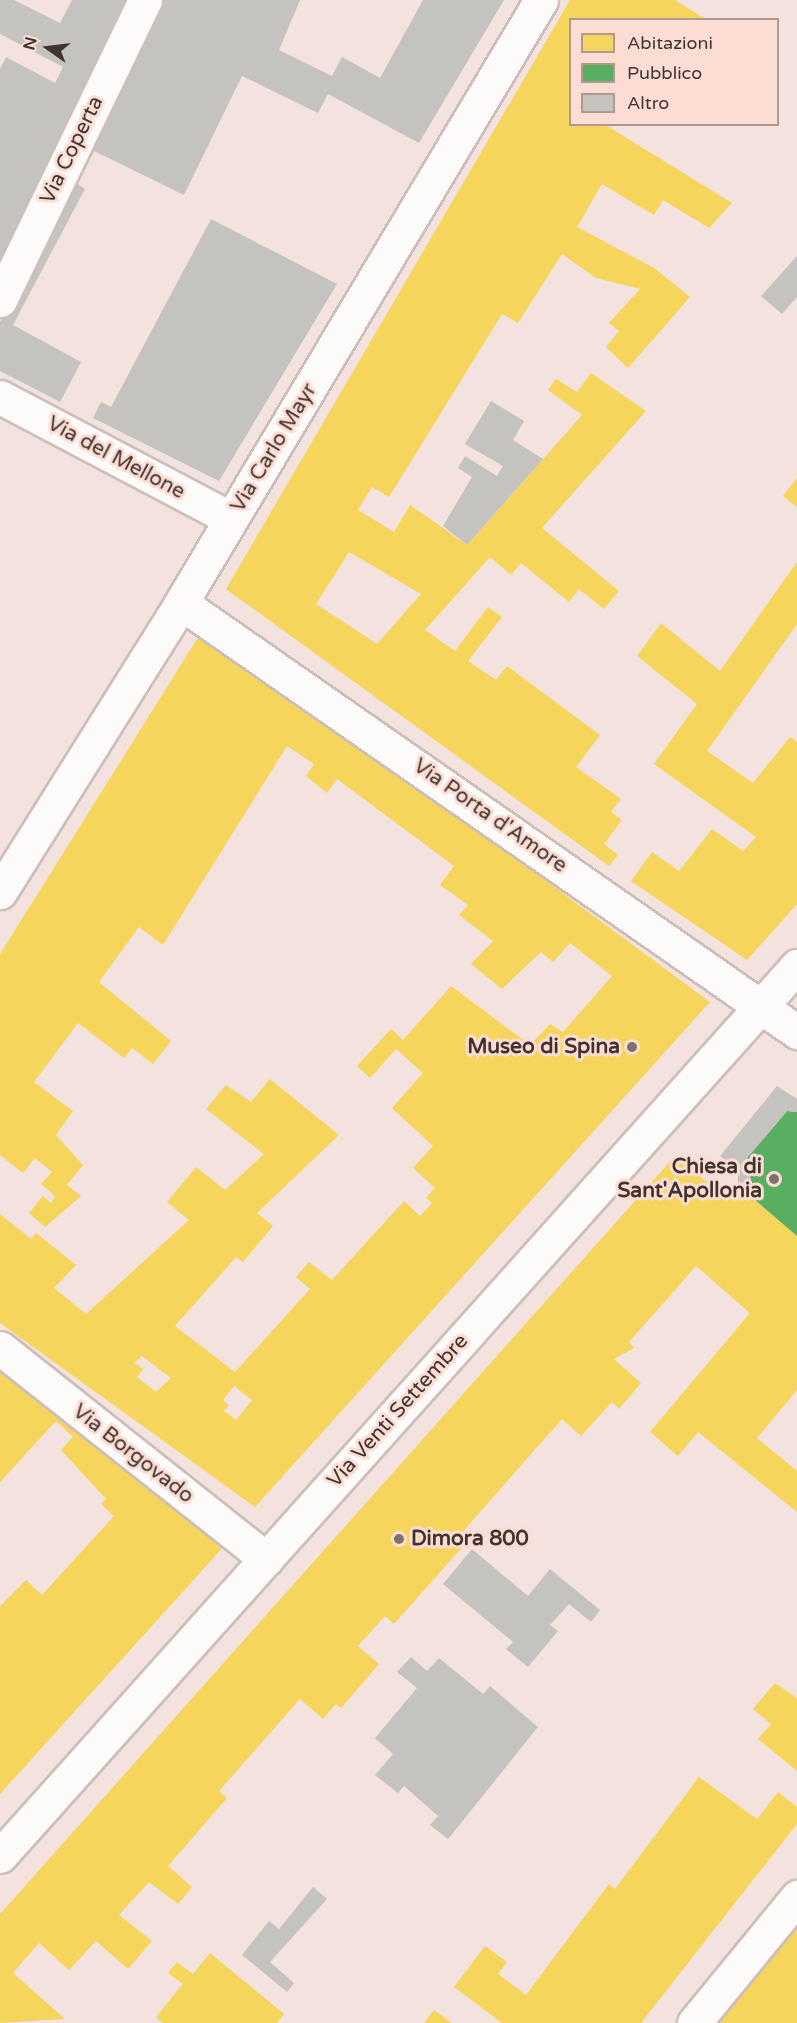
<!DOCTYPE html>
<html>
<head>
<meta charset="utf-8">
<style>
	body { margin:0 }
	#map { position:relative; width:797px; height:2023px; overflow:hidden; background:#f3e2dd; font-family:"Varela Round",sans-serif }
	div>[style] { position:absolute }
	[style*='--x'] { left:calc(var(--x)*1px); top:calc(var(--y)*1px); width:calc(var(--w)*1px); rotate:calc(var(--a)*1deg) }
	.homes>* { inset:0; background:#f6d55c }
	.public>* { inset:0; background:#5aae61 }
	.building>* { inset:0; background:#c5c3c0 }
	.roads { filter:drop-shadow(2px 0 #ccbfbb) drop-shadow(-2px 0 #ccbfbb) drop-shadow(0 2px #ccbfbb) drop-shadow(0 -2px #ccbfbb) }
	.street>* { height:33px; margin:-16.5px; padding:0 16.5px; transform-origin:16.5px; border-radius:16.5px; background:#fdfbfa }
	.dots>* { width:16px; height:16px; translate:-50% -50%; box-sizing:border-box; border:3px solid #fcddd4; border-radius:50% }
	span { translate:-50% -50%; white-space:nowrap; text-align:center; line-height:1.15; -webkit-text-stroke:6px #fcddd4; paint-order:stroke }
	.street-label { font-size:21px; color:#403430 }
	.poi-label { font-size:21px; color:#403430; font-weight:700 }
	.right { translate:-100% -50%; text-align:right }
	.left { translate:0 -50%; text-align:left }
	.legend { position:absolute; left:569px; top:18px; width:210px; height:108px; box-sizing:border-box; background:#fcddd4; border:2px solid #b19992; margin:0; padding:8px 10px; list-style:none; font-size:18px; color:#403430 }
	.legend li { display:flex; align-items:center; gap:12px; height:30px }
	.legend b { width:30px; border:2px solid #b19992 }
	.north { position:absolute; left:18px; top:18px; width:60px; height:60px; -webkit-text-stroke:4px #fcddd4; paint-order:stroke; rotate:284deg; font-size:16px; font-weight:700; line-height:24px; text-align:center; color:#403430 }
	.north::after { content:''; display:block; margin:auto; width:21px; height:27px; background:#403430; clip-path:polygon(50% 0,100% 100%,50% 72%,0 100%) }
</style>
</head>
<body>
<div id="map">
	<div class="homes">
		<div style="clip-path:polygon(evenodd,570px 0,675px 0,707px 20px,570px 20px,570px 124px,604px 124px,732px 203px,709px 228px,663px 200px,654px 215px,602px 184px,577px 227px,654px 268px,690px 297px,628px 368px,606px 347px,619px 331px,609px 323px,640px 289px,596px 278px,562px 254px,518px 323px,502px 314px,389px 497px,372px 487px,358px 510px,394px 532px,410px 505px,467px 545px,582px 415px,548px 390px,556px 379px,577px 392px,591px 373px,646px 411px,542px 528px,619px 591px,604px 609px,579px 589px,569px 602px,521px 563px,511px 575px,490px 557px,425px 630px,455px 651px,488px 607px,502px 617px,468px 661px,496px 680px,507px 666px,600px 735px,576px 767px,621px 799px,611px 812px,622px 820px,604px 844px,618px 855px,609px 866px,226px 589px,570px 0,349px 552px,421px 594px,377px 644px,316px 604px,349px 552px)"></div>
		<div style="clip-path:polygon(797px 478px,797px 507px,783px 496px)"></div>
		<div style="clip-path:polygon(797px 562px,797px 624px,707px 751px,753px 783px,790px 737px,797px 742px,797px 904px,747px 960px,631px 881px,652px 852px,679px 871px,712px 829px,743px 851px,756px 837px,654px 764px,697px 704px,637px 656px,661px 623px,720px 671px)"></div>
		<div style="clip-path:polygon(evenodd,204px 628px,710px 1002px,255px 1507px,0 1323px,0 1214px,31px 1239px,36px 1233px,76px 1265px,54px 1288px,86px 1314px,189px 1220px,167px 1202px,196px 1167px,225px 1190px,264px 1154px,206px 1109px,226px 1085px,251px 1102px,270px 1079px,339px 1135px,257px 1213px,273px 1226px,243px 1262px,236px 1257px,175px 1326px,235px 1372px,310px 1289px,296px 1277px,309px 1262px,332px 1280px,404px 1201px,420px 1216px,432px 1203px,426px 1198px,435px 1188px,413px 1168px,433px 1146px,392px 1108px,423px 1073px,396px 1049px,370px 1078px,357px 1066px,391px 1029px,403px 1040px,451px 986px,530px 1045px,550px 1024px,563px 1032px,612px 976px,570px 943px,553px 962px,541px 952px,502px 989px,471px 964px,493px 941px,459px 915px,468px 905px,440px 885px,454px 866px,337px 779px,327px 793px,306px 776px,314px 764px,287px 746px,163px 945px,139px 927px,99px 982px,171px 1041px,153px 1064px,132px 1048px,124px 1058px,78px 1023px,34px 1082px,73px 1111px,56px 1135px,83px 1165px,67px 1185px,81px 1196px,45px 1227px,29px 1213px,43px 1196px,51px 1203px,55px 1196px,41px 1184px,52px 1172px,35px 1158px,23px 1173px,0 1155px,0 954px,204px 628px,142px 1356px,171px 1378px,156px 1392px,137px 1377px,143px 1369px,134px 1363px,142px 1356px,204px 628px,234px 1386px,252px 1400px,236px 1420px,224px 1411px,229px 1405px,223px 1400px,234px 1386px)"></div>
		<div style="clip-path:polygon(675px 1156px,717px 1190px,738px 1189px,754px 1199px,797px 1236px,797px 1390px,757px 1438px,797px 1471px,797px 1512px,698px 1432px,678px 1456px,650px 1432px,750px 1313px,696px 1266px,629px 1342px,634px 1348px,614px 1359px,641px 1383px,619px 1409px,612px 1402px,581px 1436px,562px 1419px,458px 1537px,465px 1544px,394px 1624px,385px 1616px,358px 1646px,379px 1664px,341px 1708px,336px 1704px,323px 1719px,300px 1699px,219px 1791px,227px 1798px,168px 1866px,192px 1887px,178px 1904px,149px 1882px,119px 1915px,152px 1941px,128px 1969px,96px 1941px,69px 1970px,39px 1943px,13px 1973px,65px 2019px,0 2023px,0 1914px)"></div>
		<div style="clip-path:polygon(0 1363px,226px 1544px,0 1794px,0 1606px,26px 1580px,42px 1595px,114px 1516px,101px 1504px,106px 1499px,61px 1450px,73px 1437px,56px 1421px,0 1482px)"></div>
		<div style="clip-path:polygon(775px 1683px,797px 1698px,797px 1771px,758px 1739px,771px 1724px,753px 1709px)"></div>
		<div style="clip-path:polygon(699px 1777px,757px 1819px,778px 1792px,797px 1807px,797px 1824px,641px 2023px,502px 2023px,454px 1987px,485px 1946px,507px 1962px,498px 1974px,526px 1995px,609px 1884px,615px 1889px)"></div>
		<div style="clip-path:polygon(797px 1927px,797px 2023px,719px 2023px,724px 2017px)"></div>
		<div style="clip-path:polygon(210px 1953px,284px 2014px,277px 2023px,163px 2023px,156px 2017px,183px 1984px,168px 1973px,177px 1962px,193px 1974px)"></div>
		<div style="clip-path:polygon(434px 2010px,452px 2023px,424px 2023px)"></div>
	</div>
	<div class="public">
		<div style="clip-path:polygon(787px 1111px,797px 1112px,797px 1236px,754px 1199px,747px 1158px)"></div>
	</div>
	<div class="building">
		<div style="clip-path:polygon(0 0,14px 0,60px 23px,72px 0,132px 0,0 275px,0 69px,6px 57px,55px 83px,63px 67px,0 34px)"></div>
		<div style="clip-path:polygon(163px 0,300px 0,279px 50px,332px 76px,342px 57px,380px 78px,423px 0,504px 0,419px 143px,328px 94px,318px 113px,242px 76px,184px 195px,90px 149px)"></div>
		<div style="clip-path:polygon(73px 181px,85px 189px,13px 325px,81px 362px,60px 402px,0 371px,0 322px)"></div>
		<div style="clip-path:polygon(211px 219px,337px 284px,219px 481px,93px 418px,101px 402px,111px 407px)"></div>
		<div style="clip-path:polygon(797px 256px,797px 297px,782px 314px,761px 296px)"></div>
		<div style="clip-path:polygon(491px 401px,524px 421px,513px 440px,543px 459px,467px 545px,443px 526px,472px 477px,458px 468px,465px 456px,497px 476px,503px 466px,465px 444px)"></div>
		<div style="clip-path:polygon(777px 1086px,797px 1099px,797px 1112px,787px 1111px,747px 1158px,754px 1199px,738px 1189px,738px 1171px,720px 1156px)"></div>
		<div style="clip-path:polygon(472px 1549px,528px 1596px,550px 1569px,600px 1610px,591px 1622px,569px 1604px,550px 1625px,558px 1631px,528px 1667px,506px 1649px,513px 1642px,443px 1584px)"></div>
		<div style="clip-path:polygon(411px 1657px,427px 1671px,439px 1658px,483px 1694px,490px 1686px,538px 1727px,448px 1839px,430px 1825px,438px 1816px,404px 1786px,398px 1793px,375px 1775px,393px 1754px,375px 1738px,417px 1688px,397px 1672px)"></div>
		<div style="clip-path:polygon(313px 1887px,327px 1899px,270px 1962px,294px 1983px,287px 1992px,242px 1955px,269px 1921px,279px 1929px)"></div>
	</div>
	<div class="roads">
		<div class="street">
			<div style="--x:0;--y:300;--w:333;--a:-64.2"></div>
			<div style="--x:0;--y:397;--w:261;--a:27.8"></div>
			<div style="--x:181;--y:603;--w:751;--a:34.85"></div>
			<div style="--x:0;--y:892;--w:341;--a:-57.9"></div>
			<div style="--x:181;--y:603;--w:702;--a:-59.16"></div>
			<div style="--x:0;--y:1348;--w:340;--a:38.4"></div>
			<div style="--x:0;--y:1856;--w:1195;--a:-48.16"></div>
			<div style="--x:694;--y:2023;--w:163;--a:-50.7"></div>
		</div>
	</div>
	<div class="dots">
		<div style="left:632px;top:1047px;background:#7f716d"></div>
		<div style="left:774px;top:1179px;background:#7f716d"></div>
		<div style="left:399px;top:1539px;background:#7f716d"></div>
	</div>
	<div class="street-label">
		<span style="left:72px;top:150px;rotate:-64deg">Via Coperta</span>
		<span style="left:274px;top:448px;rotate:-59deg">Via Carlo Mayr</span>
		<span style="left:116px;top:458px;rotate:28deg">Via del Mellone</span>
		<span style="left:490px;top:816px;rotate:35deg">Via Porta d'Amore</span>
		<span style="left:398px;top:1411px;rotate:-48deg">Via Venti Settembre</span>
		<span style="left:133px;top:1454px;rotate:38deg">Via Borgovado</span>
	</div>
	<div class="poi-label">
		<span class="right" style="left:620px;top:1047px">Museo di Spina</span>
		<span class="right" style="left:762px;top:1179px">Chiesa di<br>Sant'Apollonia</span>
		<span class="left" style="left:411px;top:1539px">Dimora 800</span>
	</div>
	<ul class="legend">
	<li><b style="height:16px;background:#f6d55c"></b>Abitazioni</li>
	<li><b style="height:16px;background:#5aae61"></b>Pubblico</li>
	<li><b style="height:16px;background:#c5c3c0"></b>Altro</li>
	</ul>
	<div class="north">N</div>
</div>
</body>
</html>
